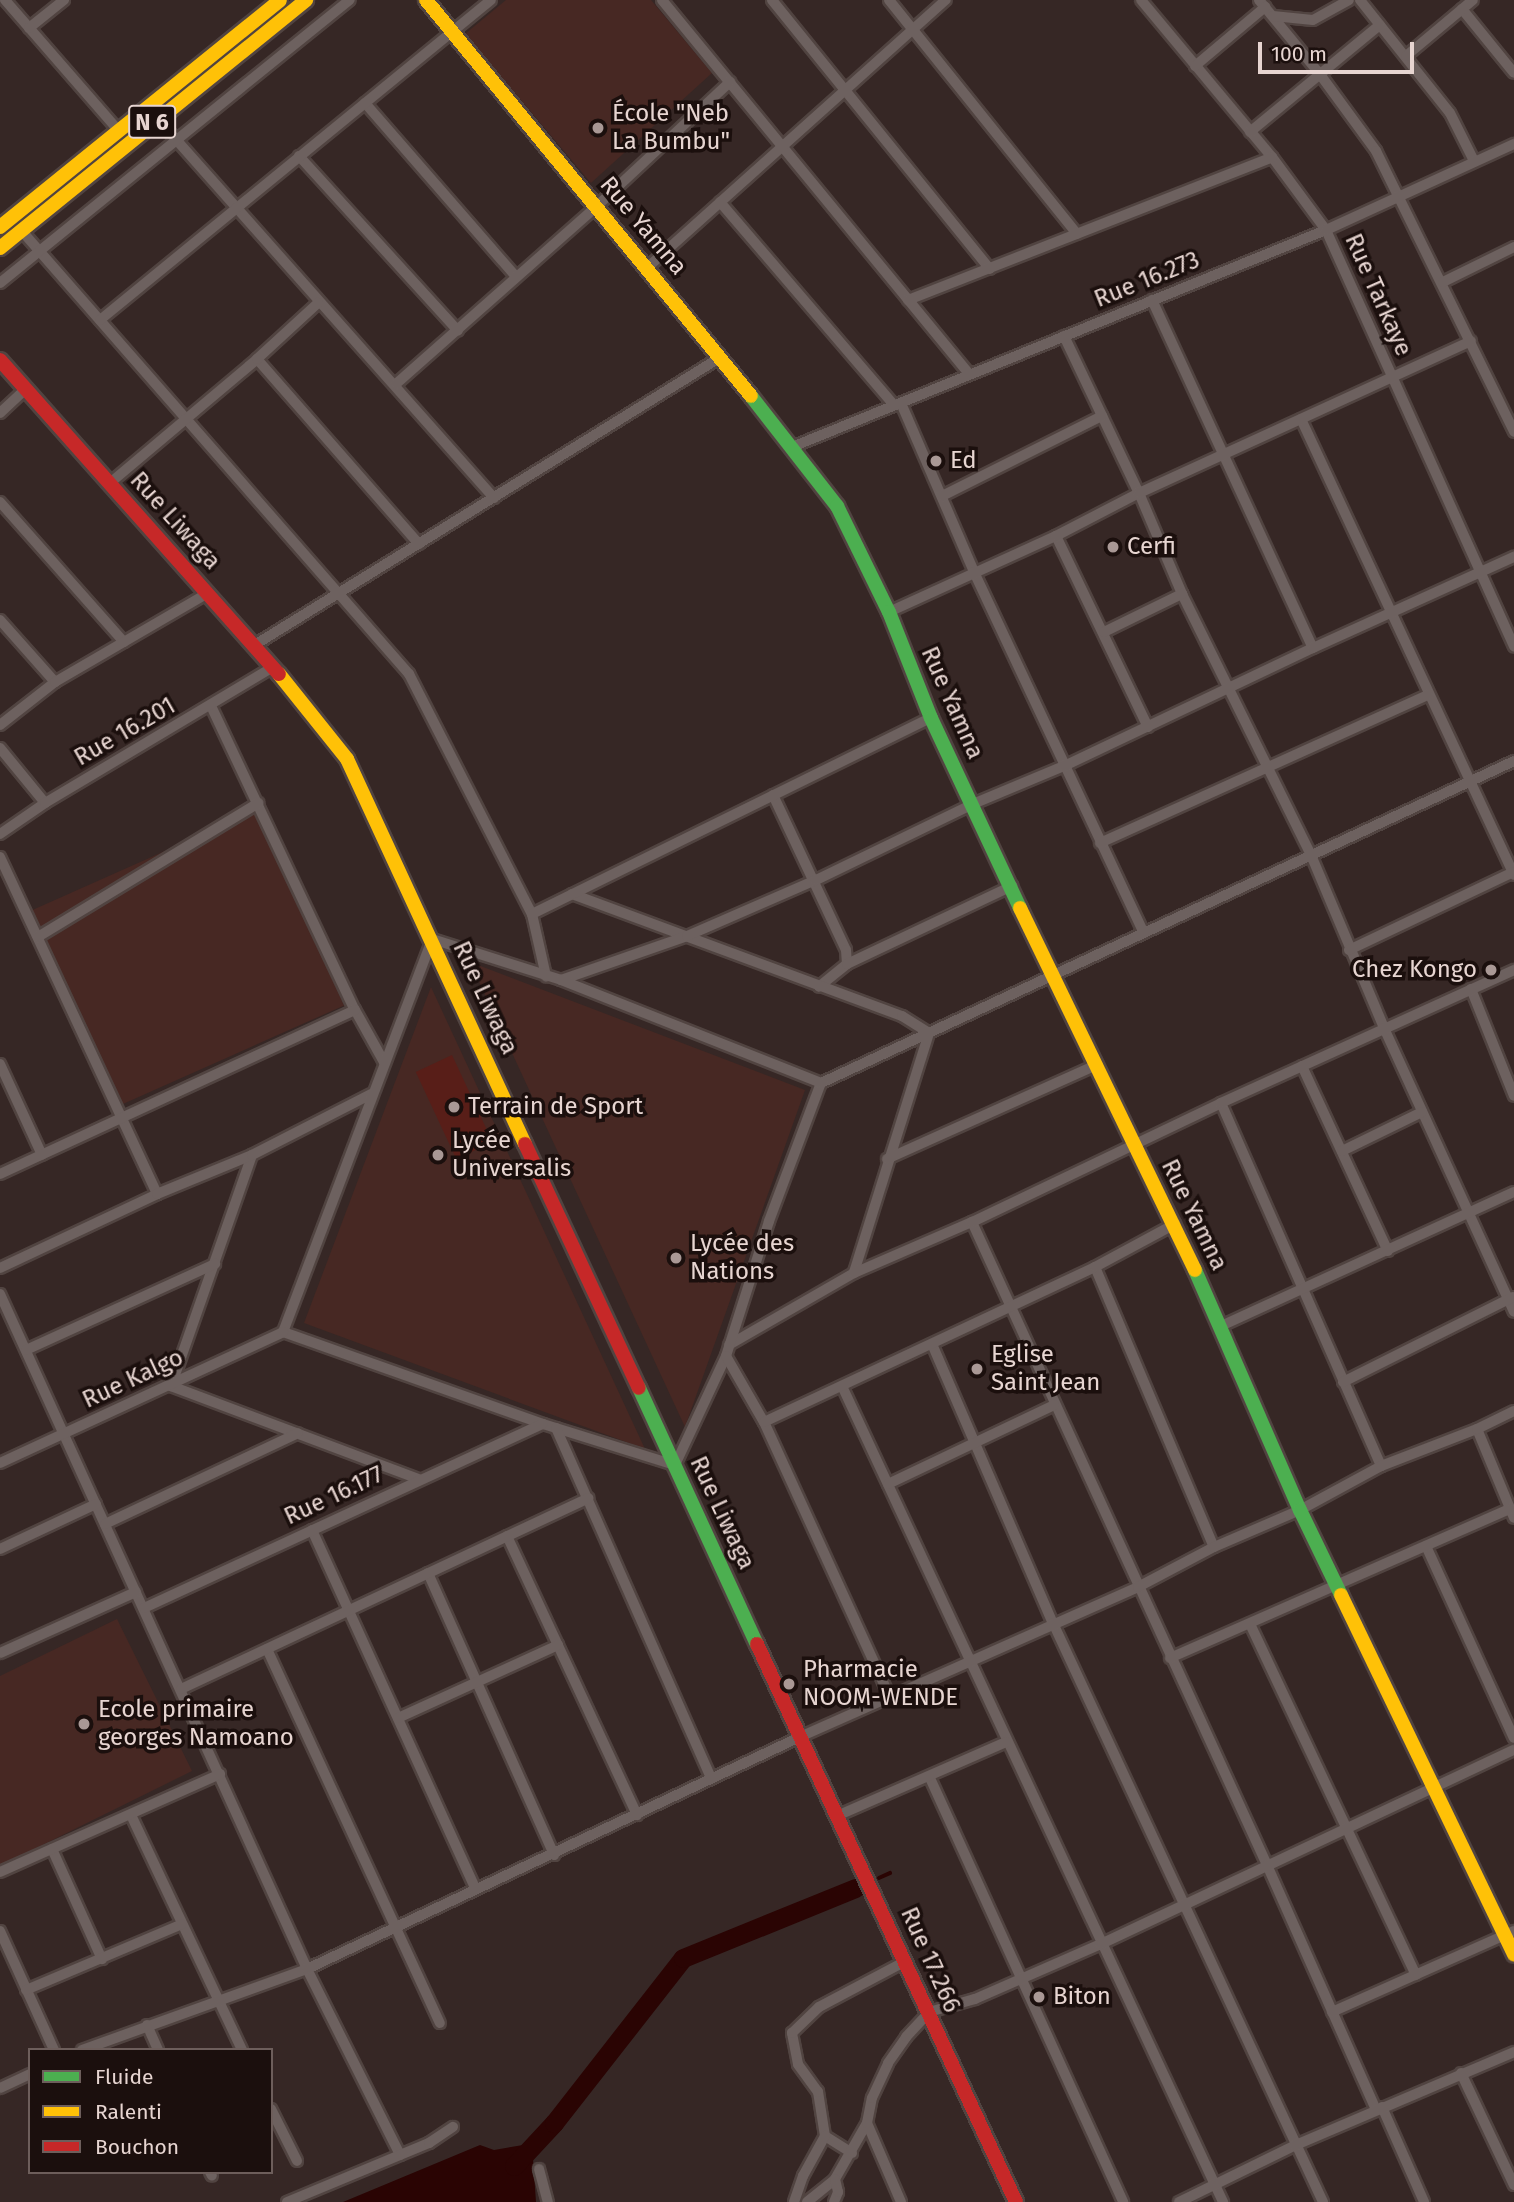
<!DOCTYPE html>
<html>
<head>
<meta charset="utf-8">
<style>
	body { margin:0 }
	#map { position:relative; width:1514px; height:2202px; overflow:hidden; background:#362725; font-family:"Fira Sans",sans-serif }
	div>[style] { position:absolute }
	[style*='--x'] { left:calc(var(--x)*1px); top:calc(var(--y)*1px); width:calc(var(--w)*1px); rotate:calc(var(--a)*1deg) }
	.built>* { inset:0; background:#472823; transform-origin:0 0 }
	.green>* { inset:0; background:#581e18; transform-origin:0 0 }
	.water>* { inset:0; background:#2a0403 }
	.stream>* { height:3.5px; margin:-1.75px; padding:0 1.75px; transform-origin:1.75px; border-radius:1.75px; background:#2a0403 }
	.river>* { height:19px; margin:-9.5px; padding:0 9.5px; transform-origin:9.5px; border-radius:9.5px; background:#2a0403 }
	.roads { filter:drop-shadow(2px 0 #514441) drop-shadow(-2px 0 #514441) drop-shadow(0 2px #514441) drop-shadow(0 -2px #514441) }
	.street>* { height:10px; margin:-5px; padding:0 5px; transform-origin:5px; border-radius:5px; background:#6d615f }
	.fast>* { height:14px; margin:-7px; padding:0 7px; transform-origin:7px; border-radius:7px; background:#4caf50 }
	.slow>* { height:14px; margin:-7px; padding:0 7px; transform-origin:7px; border-radius:7px; background:#ffc107 }
	.jam>* { height:14px; margin:-7px; padding:0 7px; transform-origin:7px; border-radius:7px; background:#c62828 }
	.dots>* { width:19px; height:19px; translate:-50% -50%; box-sizing:border-box; border:4px solid #1b0f0d; border-radius:50% }
	span { translate:-50% -50%; white-space:nowrap; text-align:center; line-height:1.15; -webkit-text-stroke:7px #1b0f0d; paint-order:stroke }
	.shield-label span { padding:2px 5px; background:#1b0f0d; border:2px solid; border-radius:5px; -webkit-text-stroke-width:0 }
	.shield-label { font-size:23px; color:#e7d5d1; font-weight:700 }
	.poi-label { font-size:24px; color:#e7d5d1 }
	.left { translate:0 -50%; text-align:left }
	.right { translate:-100% -50%; text-align:right }
	.street-label { font-size:24px; color:#e7d5d1 }
	.legend { position:absolute; left:28px; top:2048px; width:245px; height:126px; box-sizing:border-box; background:#1b0f0d; border:2px solid #6d5e5b; margin:0; padding:9px 12px; list-style:none; font-size:21px; color:#e7d5d1 }
	.legend li { display:flex; align-items:center; gap:14px; height:35px }
	.legend b { width:35px; border:2px solid #6d5e5b }
	.scale { position:absolute; left:1258px; top:42px; width:156px; height:32px; box-sizing:border-box; border:4px solid #e7d5d1; border-top:0; padding-left:9px; font-size:21px; line-height:24px; white-space:nowrap; color:#e7d5d1; -webkit-text-stroke:5px #1b0f0d; paint-order:stroke }
</style>
</head>
<body>
<div id="map">
	<div class="built">
		<div style="clip-path:polygon(506px 0,651px 0,712px 73px,591px 183px,465px 34px)"></div>
		<div style="left:257px;top:810px;width:214px;height:247px;rotate:66deg"></div>
		<div style="clip-path:polygon(470px 962px,805px 1090px,685px 1427px)"></div>
		<div style="clip-path:polygon(431px 987px,645px 1449px,304px 1323px)"></div>
		<div style="clip-path:polygon(117px 1619px,192px 1771px,0 1866px,0 1676px)"></div>
	</div>
	<div class="green">
		<div style="left:452px;top:1055px;width:96px;height:40px;rotate:65deg"></div>
	</div>
	<div class="water">
		<div style="clip-path:polygon(529px 2144px,536px 2151px,533px 2159px,536px 2202px,343px 2202px,480px 2145px,494px 2150px)"></div>
	</div>
	<div class="stream">
		<div style="--x:879;--y:1878;--w:12;--a:-24"></div>
	</div>
	<div class="river">
		<div style="--x:514;--y:2166;--w:59;--a:-47.1"></div>
		<div style="--x:554;--y:2123;--w:209;--a:-52"></div>
		<div style="--x:683;--y:1958;--w:186;--a:-22.1"></div>
	</div>
	<div class="roads">
		<div class="street">
			<div style="--x:5;--y:0;--w:172;--a:49"></div>
			<div style="--x:662;--y:0;--w:484;--a:50.6"></div>
			<div style="--x:772;--y:0;--w:346;--a:51"></div>
			<div style="--x:889;--y:0;--w:300;--a:51.2"></div>
			<div style="--x:1141;--y:0;--w:204;--a:50.2"></div>
			<div style="--x:1272;--y:157;--w:91;--a:53.5"></div>
			<div style="--x:1326;--y:230;--w:457;--a:65.7"></div>
			<div style="--x:1259;--y:0;--w:94;--a:50.6"></div>
			<div style="--x:1319;--y:73;--w:97;--a:53.8"></div>
			<div style="--x:1376;--y:151;--w:313;--a:63.8"></div>
			<div style="--x:1360;--y:0;--w:144;--a:51.5"></div>
			<div style="--x:1450;--y:113;--w:54;--a:63.4"></div>
			<div style="--x:1462;--y:9;--w:82;--a:50.9"></div>
			<div style="--x:1273;--y:16;--w:40;--a:5.7"></div>
			<div style="--x:1313;--y:20;--w:41;--a:-29.1"></div>
			<div style="--x:29;--y:28;--w:45;--a:-38.7"></div>
			<div style="--x:1406;--y:56;--w:87;--a:-39.9"></div>
			<div style="--x:1195;--y:66;--w:92;--a:-40.1"></div>
			<div style="--x:365;--y:103;--w:230;--a:49"></div>
			<div style="--x:157;--y:118;--w:508;--a:48.43"></div>
			<div style="--x:1250;--y:132;--w:168;--a:-39.5"></div>
			<div style="--x:299;--y:156;--w:236;--a:47.7"></div>
			<div style="--x:720;--y:202;--w:267;--a:49.4"></div>
			<div style="--x:21;--y:230;--w:590;--a:48.85"></div>
			<div style="--x:409;--y:674;--w:270;--a:62.9"></div>
			<div style="--x:532;--y:914;--w:64;--a:77.3"></div>
			<div style="--x:648;--y:267;--w:400;--a:-41.9"></div>
			<div style="--x:1443;--y:282;--w:79;--a:-26.2"></div>
			<div style="--x:0;--y:283;--w:450;--a:-39"></div>
			<div style="--x:908;--y:300;--w:391;--a:-21.4"></div>
			<div style="--x:1152;--y:300;--w:383;--a:65.2"></div>
			<div style="--x:100;--y:320;--w:505;--a:-39.3"></div>
			<div style="--x:1064;--y:336;--w:174;--a:64.5"></div>
			<div style="--x:1139;--y:493;--w:110;--a:66.9"></div>
			<div style="--x:1182;--y:594;--w:291;--a:63.7"></div>
			<div style="--x:1311;--y:855;--w:188;--a:67.1"></div>
			<div style="--x:1384;--y:1028;--w:312;--a:65.4"></div>
			<div style="--x:257;--y:359;--w:246;--a:48.8"></div>
			<div style="--x:396;--y:384;--w:268;--a:-41.5"></div>
			<div style="--x:597;--y:206;--w:182;--a:-43"></div>
			<div style="--x:901;--y:403;--w:184;--a:66.6"></div>
			<div style="--x:974;--y:572;--w:399;--a:64.8"></div>
			<div style="--x:0;--y:413;--w:35;--a:-43"></div>
			<div style="--x:1301;--y:419;--w:503;--a:64.96"></div>
			<div style="--x:792;--y:447;--w:576;--a:-22.12"></div>
			<div style="--x:1326;--y:230;--w:207;--a:-24.6"></div>
			<div style="--x:110;--y:483;--w:192;--a:-40.1"></div>
			<div style="--x:257;--y:359;--w:83;--a:-42.6"></div>
			<div style="--x:942;--y:496;--w:179;--a:-26.6"></div>
			<div style="--x:0;--y:502;--w:187;--a:48.5"></div>
			<div style="--x:1056;--y:536;--w:212;--a:64.3"></div>
			<div style="--x:889;--y:612;--w:183;--a:-24.5"></div>
			<div style="--x:1056;--y:536;--w:93;--a:-27.4"></div>
			<div style="--x:1139;--y:493;--w:365;--a:-24.6"></div>
			<div style="--x:0;--y:620;--w:83;--a:48.4"></div>
			<div style="--x:1104;--y:632;--w:87;--a:-26"></div>
			<div style="--x:253;--y:646;--w:550;--a:-31.7"></div>
			<div style="--x:211;--y:706;--w:336;--a:64.7"></div>
			<div style="--x:355;--y:1010;--w:60;--a:60.9"></div>
			<div style="--x:0;--y:725;--w:70;--a:-38"></div>
			<div style="--x:55;--y:682;--w:177;--a:-30.2"></div>
			<div style="--x:0;--y:748;--w:71;--a:50.7"></div>
			<div style="--x:773;--y:795;--w:171;--a:64.8"></div>
			<div style="--x:846;--y:950;--w:14;--a:86"></div>
			<div style="--x:847;--y:964;--w:36;--a:141"></div>
			<div style="--x:0;--y:834;--w:55;--a:-34.6"></div>
			<div style="--x:45;--y:803;--w:265;--a:-30.8"></div>
			<div style="--x:1100;--y:843;--w:360;--a:-24.3"></div>
			<div style="--x:0;--y:857;--w:372;--a:65"></div>
			<div style="--x:572;--y:894;--w:352;--a:20.3"></div>
			<div style="--x:902;--y:1016;--w:32;--a:32"></div>
			<div style="--x:929;--y:1033;--w:251;--a:107.4"></div>
			<div style="--x:854;--y:1273;--w:144;--a:150.1"></div>
			<div style="--x:532;--y:914;--w:445;--a:-26.2"></div>
			<div style="--x:38;--y:937;--w:258;--a:-31.3"></div>
			<div style="--x:1349;--y:950;--w:182;--a:-25.4"></div>
			<div style="--x:847;--y:964;--w:183;--a:-25.3"></div>
			<div style="--x:561;--y:980;--w:133;--a:-19.2"></div>
			<div style="--x:687;--y:936;--w:141;--a:-23.5"></div>
			<div style="--x:816;--y:880;--w:174;--a:-25.8"></div>
			<div style="--x:973;--y:804;--w:99;--a:-22.7"></div>
			<div style="--x:1064;--y:766;--w:276;--a:-25.4"></div>
			<div style="--x:1313;--y:648;--w:221;--a:-24.4"></div>
			<div style="--x:1471;--y:989;--w:115;--a:68.1"></div>
			<div style="--x:0;--y:1064;--w:100;--a:65.2"></div>
			<div style="--x:1302;--y:1066;--w:204;--a:65.1"></div>
			<div style="--x:1221;--y:1103;--w:397;--a:66.2"></div>
			<div style="--x:1342;--y:1151;--w:89;--a:-26"></div>
			<div style="--x:252;--y:1155;--w:245;--a:109.3"></div>
			<div style="--x:171;--y:1386;--w:264;--a:20.6"></div>
			<div style="--x:887;--y:1159;--w:229;--a:-24.2"></div>
			<div style="--x:0;--y:1174;--w:391;--a:-24.8"></div>
			<div style="--x:972;--y:1222;--w:707;--a:65.35"></div>
			<div style="--x:1267;--y:1865;--w:268;--a:66"></div>
			<div style="--x:1095;--y:1267;--w:304;--a:67"></div>
			<div style="--x:0;--y:1268;--w:174;--a:-25.2"></div>
			<div style="--x:157;--y:1194;--w:103;--a:-22.3"></div>
			<div style="--x:252;--y:1155;--w:134;--a:-27.1"></div>
			<div style="--x:854;--y:1273;--w:129;--a:-23.4"></div>
			<div style="--x:972;--y:1222;--w:276;--a:-25.5"></div>
			<div style="--x:1221;--y:1103;--w:322;--a:-24.4"></div>
			<div style="--x:0;--y:1294;--w:742;--a:65.54"></div>
			<div style="--x:307;--y:1969;--w:208;--a:63.4"></div>
			<div style="--x:1221;--y:1326;--w:322;--a:-24.6"></div>
			<div style="--x:283;--y:1332;--w:276;--a:19.5"></div>
			<div style="--x:543;--y:1424;--w:138;--a:17.3"></div>
			<div style="--x:675;--y:1465;--w:120;--a:-64.9"></div>
			<div style="--x:726;--y:1356;--w:142;--a:-72.3"></div>
			<div style="--x:769;--y:1221;--w:147;--a:-69.4"></div>
			<div style="--x:821;--y:1083;--w:764;--a:-24.92"></div>
			<div style="--x:283;--y:1332;--w:420;--a:-69.2"></div>
			<div style="--x:432;--y:939;--w:135;--a:17.6"></div>
			<div style="--x:561;--y:980;--w:280;--a:21.6"></div>
			<div style="--x:932;--y:1344;--w:304;--a:66.6"></div>
			<div style="--x:1053;--y:1623;--w:639;--a:65"></div>
			<div style="--x:26;--y:1350;--w:208;--a:-24.5"></div>
			<div style="--x:726;--y:1356;--w:76;--a:60.1"></div>
			<div style="--x:764;--y:1422;--w:302;--a:65.4"></div>
			<div style="--x:1343;--y:1382;--w:190;--a:-26.6"></div>
			<div style="--x:842;--y:1386;--w:901;--a:64.97"></div>
			<div style="--x:764;--y:1422;--w:365;--a:-25.1"></div>
			<div style="--x:1095;--y:1267;--w:91;--a:-28.3"></div>
			<div style="--x:556;--y:1428;--w:383;--a:66.1"></div>
			<div style="--x:1477;--y:1429;--w:96;--a:67.4"></div>
			<div style="--x:0;--y:1463;--w:312;--a:-24.8"></div>
			<div style="--x:888;--y:1484;--w:184;--a:-25.4"></div>
			<div style="--x:105;--y:1524;--w:213;--a:-25.2"></div>
			<div style="--x:312;--y:1530;--w:393;--a:65.5"></div>
			<div style="--x:507;--y:1536;--w:308;--a:65"></div>
			<div style="--x:1426;--y:1546;--w:211;--a:65.4"></div>
			<div style="--x:0;--y:1549;--w:106;--a:-25.1"></div>
			<div style="--x:428;--y:1573;--w:309;--a:65.9"></div>
			<div style="--x:144;--y:1608;--w:439;--a:-24.8"></div>
			<div style="--x:1250;--y:1624;--w:388;--a:64.7"></div>
			<div style="--x:267;--y:1649;--w:412;--a:65.2"></div>
			<div style="--x:0;--y:1653;--w:149;--a:-24.2"></div>
			<div style="--x:1170;--y:1658;--w:371;--a:-23.7"></div>
			<div style="--x:181;--y:1689;--w:450;--a:-25.1"></div>
			<div style="--x:398;--y:1718;--w:176;--a:-24.5"></div>
			<div style="--x:930;--y:1778;--w:466;--a:65.5"></div>
			<div style="--x:131;--y:1815;--w:260;--a:64.7"></div>
			<div style="--x:839;--y:1815;--w:182;--a:-23.6"></div>
			<div style="--x:52;--y:1849;--w:121;--a:65.6"></div>
			<div style="--x:0;--y:1872;--w:241;--a:-24"></div>
			<div style="--x:0;--y:1931;--w:131;--a:65.6"></div>
			<div style="--x:26;--y:1990;--w:169;--a:-22.9"></div>
			<div style="--x:1332;--y:2012;--w:199;--a:-24"></div>
			<div style="--x:147;--y:2025;--w:27;--a:66"></div>
			<div style="--x:82;--y:2050;--w:239;--a:-19.8"></div>
			<div style="--x:307;--y:1969;--w:547;--a:-25.21"></div>
			<div style="--x:802;--y:1736;--w:368;--a:-23.9"></div>
			<div style="--x:1138;--y:1587;--w:86;--a:-27.8"></div>
			<div style="--x:1214;--y:1547;--w:94;--a:-23.3"></div>
			<div style="--x:1300;--y:1510;--w:92;--a:-28.5"></div>
			<div style="--x:1381;--y:1466;--w:103;--a:-21.1"></div>
			<div style="--x:1477;--y:1429;--w:41;--a:-25.9"></div>
			<div style="--x:1461;--y:2073;--w:124;--a:64.7"></div>
			<div style="--x:0;--y:2088;--w:33;--a:-25"></div>
			<div style="--x:1382;--y:2107;--w:104;--a:66.1"></div>
			<div style="--x:271;--y:2109;--w:58;--a:63.4"></div>
			<div style="--x:852;--y:2153;--w:32;--a:-148"></div>
			<div style="--x:825;--y:2136;--w:45;--a:-99"></div>
			<div style="--x:818;--y:2092;--w:34;--a:-126"></div>
			<div style="--x:798;--y:2064;--w:32;--a:-101"></div>
			<div style="--x:792;--y:2033;--w:37;--a:-44"></div>
			<div style="--x:819;--y:2007;--w:98;--a:-27.9"></div>
			<div style="--x:539;--y:2169;--w:34;--a:75"></div>
			<div style="--x:210;--y:2172;--w:4;--a:63"></div>
			<div style="--x:287;--y:2202;--w:154;--a:-22.6"></div>
			<div style="--x:429;--y:2143;--w:29;--a:-34"></div>
			<div style="--x:794;--y:2202;--w:28;--a:-71"></div>
			<div style="--x:803;--y:2176;--w:46;--a:-61.2"></div>
			<div style="--x:807;--y:2202;--w:36;--a:-39"></div>
			<div style="--x:835;--y:2179;--w:64;--a:-60.3"></div>
			<div style="--x:834;--y:2202;--w:11;--a:-68"></div>
			<div style="--x:838;--y:2192;--w:13;--a:-103"></div>
			<div style="--x:901;--y:2202;--w:86;--a:-113.3"></div>
			<div style="--x:867;--y:2123;--w:25;--a:-79"></div>
			<div style="--x:872;--y:2098;--w:38;--a:-65"></div>
			<div style="--x:888;--y:2063;--w:32;--a:-55"></div>
			<div style="--x:906;--y:2037;--w:34;--a:-47"></div>
			<div style="--x:929;--y:2012;--w:48;--a:-15.8"></div>
			<div style="--x:975;--y:1999;--w:137;--a:-23.6"></div>
			<div style="--x:1101;--y:1944;--w:456;--a:-25.2"></div>
			<div style="--x:1179;--y:2202;--w:130;--a:-26"></div>
			<div style="--x:1296;--y:2145;--w:237;--a:-23.1"></div>
		</div>
		<div class="fast">
			<div style="--x:751;--y:396;--w:140;--a:52"></div>
			<div style="--x:837;--y:506;--w:118;--a:63.9"></div>
			<div style="--x:889;--y:612;--w:114;--a:68.4"></div>
			<div style="--x:931;--y:718;--w:210;--a:64.9"></div>
			<div style="--x:1195;--y:1270;--w:262;--a:66.4"></div>
			<div style="--x:1300;--y:1510;--w:94;--a:64.2"></div>
			<div style="--x:639;--y:1388;--w:282;--a:65.3"></div>
		</div>
		<div class="slow">
			<div style="--x:426;--y:0;--w:512;--a:50.62"></div>
			<div style="--x:0;--y:227;--w:360;--a:-39"></div>
			<div style="--x:0;--y:248;--w:394;--a:-39"></div>
			<div style="--x:279;--y:674;--w:109;--a:51.3"></div>
			<div style="--x:347;--y:759;--w:424;--a:65.2"></div>
			<div style="--x:1020;--y:908;--w:402;--a:64.2"></div>
			<div style="--x:1341;--y:1595;--w:399;--a:64.3"></div>
		</div>
		<div class="jam">
			<div style="--x:0;--y:360;--w:420;--a:48.4"></div>
			<div style="--x:525;--y:1144;--w:269;--a:65"></div>
			<div style="--x:757;--y:1644;--w:615;--a:65.1"></div>
		</div>
	</div>
	<div class="dots">
		<div style="left:598px;top:128px;background:#a99895"></div>
		<div style="left:936px;top:461px;background:#a99895"></div>
		<div style="left:1113px;top:547px;background:#a99895"></div>
		<div style="left:1491px;top:970px;background:#a99895"></div>
		<div style="left:454px;top:1107px;background:#a99895"></div>
		<div style="left:438px;top:1155px;background:#a99895"></div>
		<div style="left:676px;top:1258px;background:#a99895"></div>
		<div style="left:977px;top:1369px;background:#a99895"></div>
		<div style="left:789px;top:1684px;background:#a99895"></div>
		<div style="left:84px;top:1724px;background:#a99895"></div>
		<div style="left:1039px;top:1997px;background:#a99895"></div>
	</div>
	<div class="shield-label">
		<span style="left:152px;top:122px">N 6</span>
	</div>
	<div class="poi-label">
		<span class="left" style="left:612px;top:128px">École "Neb<br>La Bumbu"</span>
		<span class="left" style="left:950px;top:461px">Ed</span>
		<span class="left" style="left:1127px;top:547px">Cerfi</span>
		<span class="right" style="left:1477px;top:970px">Chez Kongo</span>
		<span class="left" style="left:468px;top:1107px">Terrain de Sport</span>
		<span class="left" style="left:452px;top:1155px">Lycée<br>Universalis</span>
		<span class="left" style="left:690px;top:1258px">Lycée des<br>Nations</span>
		<span class="left" style="left:991px;top:1369px">Eglise<br>Saint Jean</span>
		<span class="left" style="left:803px;top:1684px">Pharmacie<br>NOOM-WENDE</span>
		<span class="left" style="left:98px;top:1724px">Ecole primaire<br>georges Namoano</span>
		<span class="left" style="left:1053px;top:1997px">Biton</span>
	</div>
	<div class="street-label">
		<span style="left:643px;top:226px;rotate:50deg">Rue Yamna</span>
		<span style="left:1147px;top:280px;rotate:-22deg">Rue 16.273</span>
		<span style="left:1378px;top:295px;rotate:66deg">Rue Tarkaye</span>
		<span style="left:175px;top:521px;rotate:48deg">Rue Liwaga</span>
		<span style="left:952px;top:703px;rotate:66deg">Rue Yamna</span>
		<span style="left:125px;top:732px;rotate:-30deg">Rue 16.201</span>
		<span style="left:485px;top:998px;rotate:65deg">Rue Liwaga</span>
		<span style="left:1194px;top:1215px;rotate:64deg">Rue Yamna</span>
		<span style="left:133px;top:1379px;rotate:-25deg">Rue Kalgo</span>
		<span style="left:334px;top:1496px;rotate:-25deg">Rue 16.177</span>
		<span style="left:722px;top:1513px;rotate:65deg">Rue Liwaga</span>
		<span style="left:930px;top:1960px;rotate:66deg">Rue 17.266</span>
	</div>
	<ul class="legend">
	<li><b style="height:9px;background:#4caf50"></b>Fluide</li>
	<li><b style="height:9px;background:#ffc107"></b>Ralenti</li>
	<li><b style="height:9px;background:#c62828"></b>Bouchon</li>
	</ul>
	<div class="scale">100 m</div>
</div>
</body>
</html>
